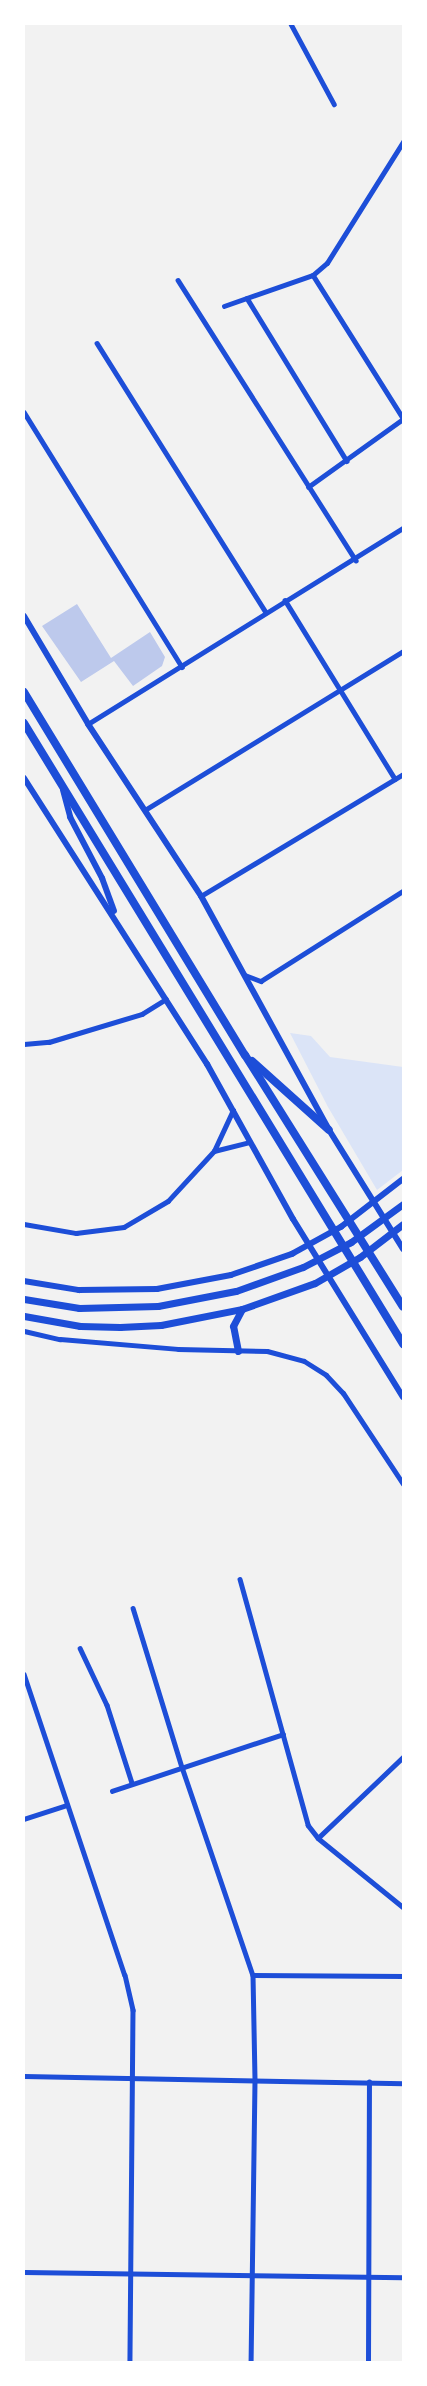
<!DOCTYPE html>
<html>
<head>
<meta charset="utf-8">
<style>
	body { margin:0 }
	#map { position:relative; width:427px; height:2386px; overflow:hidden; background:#f2f2f2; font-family:Merriweather,serif }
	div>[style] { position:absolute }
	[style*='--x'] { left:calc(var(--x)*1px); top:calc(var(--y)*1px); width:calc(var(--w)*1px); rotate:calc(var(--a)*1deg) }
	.green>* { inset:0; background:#dbe4f7 }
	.building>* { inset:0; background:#bdc9ec }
	.minor>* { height:4.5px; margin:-2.25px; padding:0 2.25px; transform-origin:2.25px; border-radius:2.25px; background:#1d4ed8 }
	.tertiary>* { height:5px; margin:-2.5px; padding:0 2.5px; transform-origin:2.5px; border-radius:2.5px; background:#1d4ed8 }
	.secondary>* { height:5.5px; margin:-2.75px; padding:0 2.75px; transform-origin:2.75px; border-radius:2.75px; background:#1d4ed8 }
	.primary>* { height:6px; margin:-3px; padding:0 3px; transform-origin:3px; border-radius:3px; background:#1d4ed8 }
	.trunk>* { height:7px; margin:-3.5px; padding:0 3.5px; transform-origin:3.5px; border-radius:3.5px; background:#1d4ed8 }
	.motorway>* { height:8px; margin:-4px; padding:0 4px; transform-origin:4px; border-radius:4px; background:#1d4ed8 }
	span { translate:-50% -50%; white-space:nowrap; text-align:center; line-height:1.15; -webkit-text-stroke:5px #fff; paint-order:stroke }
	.frame { position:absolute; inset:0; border:25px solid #fff; pointer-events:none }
</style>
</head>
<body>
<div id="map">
	<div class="green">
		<div style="clip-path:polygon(290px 1033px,311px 1036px,330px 1057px,403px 1067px,403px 1170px,377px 1190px,328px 1107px)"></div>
	</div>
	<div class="building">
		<div style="clip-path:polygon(77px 604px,111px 658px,150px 632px,165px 657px,162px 666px,133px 686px,114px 661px,81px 682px,42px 626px)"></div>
	</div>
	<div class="minor">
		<div style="--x:291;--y:24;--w:91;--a:61.7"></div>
		<div style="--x:313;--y:275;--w:169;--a:57.8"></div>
		<div style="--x:178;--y:280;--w:332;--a:57.6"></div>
		<div style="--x:247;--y:298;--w:191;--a:58.5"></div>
		<div style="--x:224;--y:306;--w:94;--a:-19.2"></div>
		<div style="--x:313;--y:275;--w:18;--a:-41"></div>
		<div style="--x:327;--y:263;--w:143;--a:-57.9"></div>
		<div style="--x:97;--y:343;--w:318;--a:57.9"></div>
		<div style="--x:24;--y:412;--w:300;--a:58.2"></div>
		<div style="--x:308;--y:487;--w:117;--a:-35.6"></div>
		<div style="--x:285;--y:600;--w:210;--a:58.4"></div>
		<div style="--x:88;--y:724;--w:371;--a:-31.9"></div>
		<div style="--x:145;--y:810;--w:303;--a:-31.6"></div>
		<div style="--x:201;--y:896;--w:236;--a:-31.1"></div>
		<div style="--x:245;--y:975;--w:17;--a:21"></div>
		<div style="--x:261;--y:981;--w:168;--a:-32.4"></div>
		<div style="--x:24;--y:1044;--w:25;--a:-5"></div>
		<div style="--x:49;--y:1042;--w:97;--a:-16.8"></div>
		<div style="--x:142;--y:1014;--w:28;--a:-32"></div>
		<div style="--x:214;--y:1151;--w:36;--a:-14"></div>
		<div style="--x:24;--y:1224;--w:53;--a:9.8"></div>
		<div style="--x:76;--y:1233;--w:48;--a:-7.1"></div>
		<div style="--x:124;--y:1227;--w:51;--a:-30.6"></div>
		<div style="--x:168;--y:1201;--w:68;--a:-47.4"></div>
		<div style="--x:214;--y:1151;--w:45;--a:-65.1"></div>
		<div style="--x:240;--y:1579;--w:255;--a:74.5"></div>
		<div style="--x:308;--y:1825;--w:16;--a:52"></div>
		<div style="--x:318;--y:1838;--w:109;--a:39.1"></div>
		<div style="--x:133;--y:1608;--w:166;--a:72.9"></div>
		<div style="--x:182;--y:1767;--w:220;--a:71.2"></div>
		<div style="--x:253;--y:1975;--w:106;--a:88.9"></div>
		<div style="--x:255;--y:2081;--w:281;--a:90.8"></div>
		<div style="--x:80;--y:1648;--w:63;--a:64.7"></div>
		<div style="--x:107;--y:1705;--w:82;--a:72.2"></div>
		<div style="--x:24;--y:1674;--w:317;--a:71.5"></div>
		<div style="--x:125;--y:1975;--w:36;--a:77"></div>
		<div style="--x:133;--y:2010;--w:352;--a:90.5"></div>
		<div style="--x:112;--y:1791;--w:180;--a:-18.4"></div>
		<div style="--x:24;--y:1819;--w:45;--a:-18"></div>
		<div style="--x:318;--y:1838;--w:117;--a:-43.6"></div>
		<div style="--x:253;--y:1975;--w:150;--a:0.4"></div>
		<div style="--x:24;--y:2076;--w:379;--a:1.1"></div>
		<div style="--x:368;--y:2362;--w:280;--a:-89.8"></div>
	</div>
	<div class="tertiary">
		<div style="--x:24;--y:1331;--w:37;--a:13"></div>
		<div style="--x:60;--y:1339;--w:118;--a:4.8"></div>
		<div style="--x:178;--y:1349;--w:89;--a:1.3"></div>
		<div style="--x:267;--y:1351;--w:38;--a:15"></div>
		<div style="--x:304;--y:1361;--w:26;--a:32"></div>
		<div style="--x:326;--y:1375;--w:25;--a:47"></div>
		<div style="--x:343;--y:1393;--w:109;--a:56.6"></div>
		<div style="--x:24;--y:2272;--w:379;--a:0.8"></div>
	</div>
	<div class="secondary">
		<div style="--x:24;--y:1281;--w:56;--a:9.3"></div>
		<div style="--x:79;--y:1290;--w:78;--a:-0.7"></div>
		<div style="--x:157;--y:1289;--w:75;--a:-10.7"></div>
		<div style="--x:231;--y:1275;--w:65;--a:-19"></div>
		<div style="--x:292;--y:1254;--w:56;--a:-28.9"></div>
		<div style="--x:341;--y:1227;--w:78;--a:-37.7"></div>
	</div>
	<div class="primary">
		<div style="--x:24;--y:616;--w:126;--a:59.3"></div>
		<div style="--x:88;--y:724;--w:206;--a:56.7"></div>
		<div style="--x:201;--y:896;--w:267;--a:61.3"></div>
		<div style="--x:329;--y:1130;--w:140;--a:58.1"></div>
		<div style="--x:24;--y:778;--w:340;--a:57.4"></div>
		<div style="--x:207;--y:1064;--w:177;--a:61"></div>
		<div style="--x:293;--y:1219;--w:209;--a:58.3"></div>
		<div style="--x:63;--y:790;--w:28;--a:75"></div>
		<div style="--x:70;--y:817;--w:69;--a:62.3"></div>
		<div style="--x:102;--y:878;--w:35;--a:70"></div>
	</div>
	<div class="trunk">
		<div style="--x:24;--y:1299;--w:56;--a:9.3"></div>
		<div style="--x:79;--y:1308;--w:79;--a:-1.5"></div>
		<div style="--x:158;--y:1306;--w:79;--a:-10.9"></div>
		<div style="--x:236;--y:1291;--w:71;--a:-19.7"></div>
		<div style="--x:303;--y:1267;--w:54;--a:-27.5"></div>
		<div style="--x:351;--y:1242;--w:64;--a:-36.2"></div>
		<div style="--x:24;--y:1316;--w:57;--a:10.1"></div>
		<div style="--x:80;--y:1326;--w:40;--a:1.4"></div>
		<div style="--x:120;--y:1327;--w:41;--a:-2.8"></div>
		<div style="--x:161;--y:1325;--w:83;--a:-11.2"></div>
		<div style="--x:242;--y:1309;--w:77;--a:-19.6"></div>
		<div style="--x:315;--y:1283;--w:52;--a:-30"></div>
		<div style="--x:360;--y:1257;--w:54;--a:-37.5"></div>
		<div style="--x:238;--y:1351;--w:25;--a:-101"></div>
		<div style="--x:233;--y:1326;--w:19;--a:-62"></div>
	</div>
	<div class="motorway">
		<div style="--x:24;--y:692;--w:425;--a:58.7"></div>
		<div style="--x:245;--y:1055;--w:297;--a:57.9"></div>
		<div style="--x:24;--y:723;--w:728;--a:58.6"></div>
		<div style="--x:252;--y:1061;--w:103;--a:41.9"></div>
	</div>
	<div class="frame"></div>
</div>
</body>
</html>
